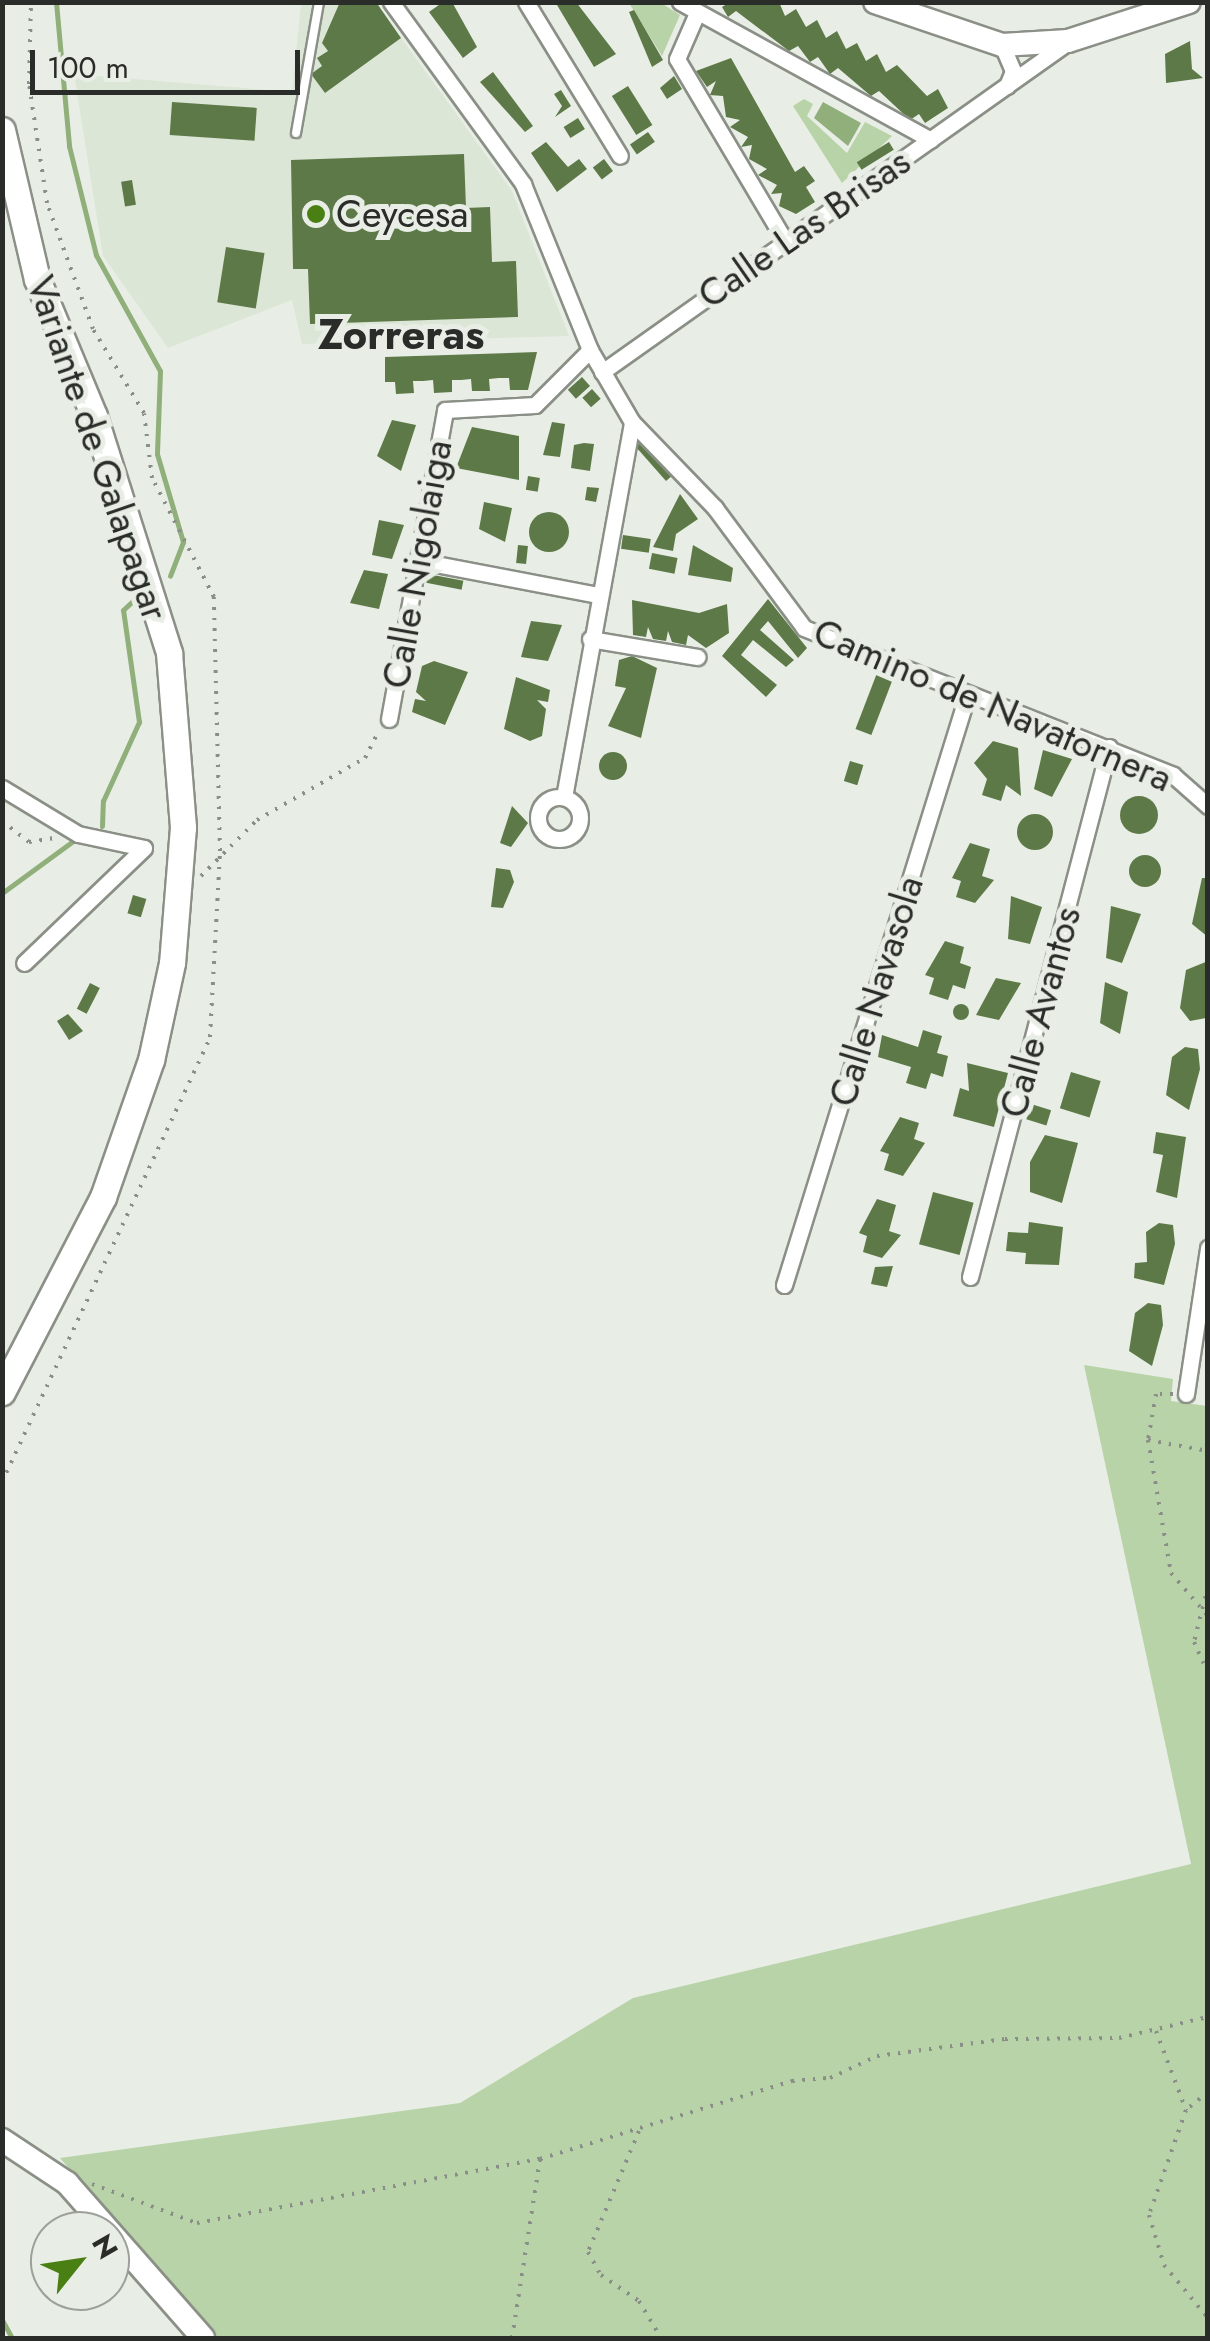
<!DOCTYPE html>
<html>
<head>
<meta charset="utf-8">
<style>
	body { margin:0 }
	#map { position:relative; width:1210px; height:2341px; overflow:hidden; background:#e8eee5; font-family:Jost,sans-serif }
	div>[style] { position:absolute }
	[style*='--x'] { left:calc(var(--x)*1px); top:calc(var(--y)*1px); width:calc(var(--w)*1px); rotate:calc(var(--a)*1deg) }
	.built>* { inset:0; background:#dce6d6 }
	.green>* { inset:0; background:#b9d3a8 }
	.water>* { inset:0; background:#90af7b }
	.stream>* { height:5px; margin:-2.5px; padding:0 2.5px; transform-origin:2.5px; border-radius:2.5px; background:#90af7b }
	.building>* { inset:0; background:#5d7948; transform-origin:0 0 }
	.round { border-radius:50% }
	.path>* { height:4px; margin-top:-2px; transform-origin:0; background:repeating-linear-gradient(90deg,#8a8e88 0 2.5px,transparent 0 10.5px) }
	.roads { filter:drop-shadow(2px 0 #8b9087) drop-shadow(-2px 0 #8b9087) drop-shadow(0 2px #8b9087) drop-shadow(0 -2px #8b9087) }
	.service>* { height:8px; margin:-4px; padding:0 4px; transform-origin:4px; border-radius:4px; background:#fff }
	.minor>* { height:15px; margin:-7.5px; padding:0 7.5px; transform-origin:7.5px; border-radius:7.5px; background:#fff }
	.minor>.ring { margin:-7.5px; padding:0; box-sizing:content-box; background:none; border:15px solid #fff; border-radius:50% }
	.secondary>* { height:22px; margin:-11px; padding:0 11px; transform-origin:11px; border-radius:11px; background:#fff }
	.primary>* { height:25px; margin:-12.5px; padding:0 12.5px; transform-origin:12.5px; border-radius:12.5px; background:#fff }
	.dots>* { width:28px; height:28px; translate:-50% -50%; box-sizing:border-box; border:5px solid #e8eee5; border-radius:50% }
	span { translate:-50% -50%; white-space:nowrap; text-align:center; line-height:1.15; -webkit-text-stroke:10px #e8eee5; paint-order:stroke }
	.poi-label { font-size:38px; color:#2a2c29 }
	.left { translate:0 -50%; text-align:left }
	.street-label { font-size:38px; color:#2a2c29 }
	.quarter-label { font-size:42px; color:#2a2c29; font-weight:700 }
	.frame { position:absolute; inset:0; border:5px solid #2a2c29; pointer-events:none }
	.north { position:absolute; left:30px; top:2211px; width:100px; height:100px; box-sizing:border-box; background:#e8eee5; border:2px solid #9ca09a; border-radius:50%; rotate:60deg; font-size:28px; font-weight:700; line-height:40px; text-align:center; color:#2a2c29 }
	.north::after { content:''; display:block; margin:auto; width:35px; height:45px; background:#4a7f13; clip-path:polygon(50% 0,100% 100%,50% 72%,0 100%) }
	.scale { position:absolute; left:30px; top:50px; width:270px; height:45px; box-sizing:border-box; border:5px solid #2a2c29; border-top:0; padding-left:12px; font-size:30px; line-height:35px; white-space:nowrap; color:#2a2c29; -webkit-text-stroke:8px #e8eee5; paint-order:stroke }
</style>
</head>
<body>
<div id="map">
	<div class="built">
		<div style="clip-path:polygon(301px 3px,376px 3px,512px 191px,569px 336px,302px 344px,292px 300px,168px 348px,103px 256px,74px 74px,292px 92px)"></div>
	</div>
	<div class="green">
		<div style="clip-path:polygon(629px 3px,661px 3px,680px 15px,662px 56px)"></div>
		<div style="clip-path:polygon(804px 99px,813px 104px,807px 116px,847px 153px,865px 122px,892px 136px,842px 183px,793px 106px)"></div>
		<div style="clip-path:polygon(1084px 1365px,1173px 1379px,1171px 1401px,1207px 1406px,1207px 2338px,216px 2338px,60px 2158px,460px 2103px,633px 1998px,1191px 1864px)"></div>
	</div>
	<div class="water">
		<div style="clip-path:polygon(823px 102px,861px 123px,848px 146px,814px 118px)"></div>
	</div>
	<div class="stream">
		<div style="--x:56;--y:2;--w:145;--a:84.8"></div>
		<div style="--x:69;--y:146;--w:112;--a:76.1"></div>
		<div style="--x:96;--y:255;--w:132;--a:61.1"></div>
		<div style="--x:160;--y:371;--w:83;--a:92.1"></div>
		<div style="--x:157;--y:454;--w:92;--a:73.5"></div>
		<div style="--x:183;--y:542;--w:36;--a:111"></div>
		<div style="--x:102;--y:826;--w:25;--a:-88"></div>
		<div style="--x:103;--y:801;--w:87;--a:-65.5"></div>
		<div style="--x:139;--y:722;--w:113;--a:-98.1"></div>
		<div style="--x:123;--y:610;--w:16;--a:-43"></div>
		<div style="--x:2;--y:893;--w:88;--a:-36.2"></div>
		<div style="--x:2;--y:2320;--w:21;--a:61"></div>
	</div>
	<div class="building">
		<div style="clip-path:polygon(340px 2px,376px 2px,401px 38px,325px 93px,311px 74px,322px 66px,317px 58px,328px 51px,322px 43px)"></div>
		<div style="clip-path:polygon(443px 2px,452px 2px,477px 47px,463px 58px,429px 12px)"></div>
		<div style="clip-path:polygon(576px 2px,616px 54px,594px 67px,557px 5px)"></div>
		<div style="clip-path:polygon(730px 2px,779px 2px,785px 16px,796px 9px,806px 27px,817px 20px,826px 38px,837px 31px,846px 49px,857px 43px,866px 61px,877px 54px,886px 72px,897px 65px,927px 96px,938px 89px,948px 108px,925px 123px,919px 114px,910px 120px,879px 91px,871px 96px,838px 68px,830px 74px,818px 57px,810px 62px,798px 46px,789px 51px,736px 11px,728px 17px,722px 7px)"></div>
		<div style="clip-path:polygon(634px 10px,663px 60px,652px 67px,629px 12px)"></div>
		<div style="clip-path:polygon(1190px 41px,1192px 69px,1203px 78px,1166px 83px,1165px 54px)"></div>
		<div style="clip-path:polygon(731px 58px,795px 172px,804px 166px,815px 181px,806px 187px,815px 202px,796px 214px,779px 206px,782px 193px,771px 194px,777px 185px,758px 175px,767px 169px,749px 159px,752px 145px,741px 147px,748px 137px,730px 127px,740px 120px,726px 117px,723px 96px,710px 95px,716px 81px,707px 87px,696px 71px)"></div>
		<div style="clip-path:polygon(493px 72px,533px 126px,525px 132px,480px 82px)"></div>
		<div style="clip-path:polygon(674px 76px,682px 89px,667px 99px,660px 88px)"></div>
		<div style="left:628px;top:86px;width:46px;height:19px;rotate:58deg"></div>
		<div style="clip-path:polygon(561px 90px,571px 106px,555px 117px,562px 106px,554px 94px)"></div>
		<div style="left:172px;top:102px;width:85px;height:33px;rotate:4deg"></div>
		<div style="left:578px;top:118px;width:13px;height:17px;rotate:58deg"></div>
		<div style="left:648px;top:132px;width:12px;height:22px;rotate:55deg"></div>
		<div style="clip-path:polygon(546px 142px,568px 167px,579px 159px,587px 169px,557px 192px,531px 153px)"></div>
		<div style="left:889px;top:142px;width:9px;height:38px;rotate:58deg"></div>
		<div style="clip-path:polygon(464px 154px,466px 208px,490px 207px,492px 262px,516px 261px,518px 317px,310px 324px,308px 269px,293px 269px,291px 160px)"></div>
		<div style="left:604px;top:159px;width:15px;height:14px;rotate:53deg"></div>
		<div style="left:132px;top:180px;width:25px;height:11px;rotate:81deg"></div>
		<div style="left:226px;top:247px;width:39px;height:56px;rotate:9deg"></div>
		<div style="clip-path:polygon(537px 352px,528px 390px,510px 390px,509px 378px,499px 378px,489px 379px,490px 391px,472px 391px,471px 379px,461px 380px,452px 380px,452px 392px,434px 393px,433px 380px,423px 381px,413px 381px,414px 393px,396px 394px,395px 382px,385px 382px,385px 357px)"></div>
		<div style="left:582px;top:377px;width:12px;height:19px;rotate:48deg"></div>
		<div style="left:592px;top:389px;width:13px;height:13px;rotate:48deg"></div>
		<div style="clip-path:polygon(392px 420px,416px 425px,401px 471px,377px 456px)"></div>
		<div style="clip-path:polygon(552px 422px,565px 424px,560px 457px,543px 455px)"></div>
		<div style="clip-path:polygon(472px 427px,519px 436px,519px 480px,456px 468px)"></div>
		<div style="clip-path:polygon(641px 441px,673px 475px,666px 481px,636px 447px)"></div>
		<div style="clip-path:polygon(584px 443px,594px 444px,590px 471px,571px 468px,574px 445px)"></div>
		<div style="left:528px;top:476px;width:12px;height:14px;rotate:9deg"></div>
		<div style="clip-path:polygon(587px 487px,599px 488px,596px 502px,585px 500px)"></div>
		<div style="clip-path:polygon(680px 494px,698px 519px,676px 534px,673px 551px,653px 547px)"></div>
		<div style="clip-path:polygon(484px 502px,512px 508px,505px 542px,479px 529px)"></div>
		<div class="round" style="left:529px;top:512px;width:40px;height:40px"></div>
		<div style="clip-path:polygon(379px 520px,404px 525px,392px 559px,372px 555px)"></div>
		<div style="left:623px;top:535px;width:28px;height:14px;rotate:8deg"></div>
		<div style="left:518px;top:545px;width:10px;height:18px;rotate:6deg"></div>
		<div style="clip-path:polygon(693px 545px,733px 568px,731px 582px,688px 575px)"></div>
		<div style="left:652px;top:553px;width:26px;height:16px;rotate:11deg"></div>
		<div style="clip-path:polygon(364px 570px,388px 574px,379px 609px,350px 603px)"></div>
		<div style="left:428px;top:574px;width:36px;height:9px;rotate:11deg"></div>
		<div style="clip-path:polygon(768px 599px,807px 648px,798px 658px,768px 621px,760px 630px,794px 660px,786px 667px,753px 640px,741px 655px,777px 685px,766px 697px,722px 656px)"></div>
		<div style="clip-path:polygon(632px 600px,699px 613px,727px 604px,729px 633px,706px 648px,688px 635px,686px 645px,672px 642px,668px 631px,666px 641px,653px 639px,648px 627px,646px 637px,633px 635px)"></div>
		<div style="clip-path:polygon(531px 621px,562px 625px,548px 661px,521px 657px)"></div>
		<div style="clip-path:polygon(632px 656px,657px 668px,641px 738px,608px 726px,626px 688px,615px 686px,619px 660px)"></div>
		<div style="clip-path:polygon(434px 661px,468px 672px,445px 725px,412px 712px,415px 699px,426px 701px,416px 692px,422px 666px)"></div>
		<div style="left:877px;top:673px;width:17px;height:60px;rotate:21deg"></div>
		<div style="clip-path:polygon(516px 677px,550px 690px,548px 702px,537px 700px,546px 709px,542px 736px,530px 741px,504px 729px)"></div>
		<div style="clip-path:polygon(993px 741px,1018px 748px,1021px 796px,1006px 785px,1001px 801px,982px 795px,987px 779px,974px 763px)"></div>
		<div style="clip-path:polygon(1043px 750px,1072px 759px,1052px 797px,1034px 789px)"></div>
		<div class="round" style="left:599px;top:752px;width:28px;height:28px"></div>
		<div style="left:850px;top:761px;width:14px;height:21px;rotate:17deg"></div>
		<div class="round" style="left:1120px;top:796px;width:38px;height:38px"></div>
		<div style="clip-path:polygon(512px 806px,528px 823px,511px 847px,500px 843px)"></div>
		<div class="round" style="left:1017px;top:814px;width:36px;height:36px"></div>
		<div style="clip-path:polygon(970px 843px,990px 849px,982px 876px,994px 880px,975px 903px,956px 897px,961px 881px,952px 878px)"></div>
		<div class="round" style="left:1129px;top:855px;width:32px;height:32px"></div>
		<div style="clip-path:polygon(496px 868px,510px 870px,514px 882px,503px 908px,491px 907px)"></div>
		<div style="clip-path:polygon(1202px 878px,1208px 878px,1208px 937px,1192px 924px)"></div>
		<div style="left:133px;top:895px;width:14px;height:19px;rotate:17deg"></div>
		<div style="clip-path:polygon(1011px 896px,1042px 907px,1030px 944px,1008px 939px)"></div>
		<div style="clip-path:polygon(1111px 906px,1141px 914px,1122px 963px,1106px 958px)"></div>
		<div style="clip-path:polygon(945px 941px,964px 947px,960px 963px,971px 967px,965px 989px,953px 985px,948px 1000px,929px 994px,934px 978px,925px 975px)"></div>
		<div style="clip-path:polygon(1208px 961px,1206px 1018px,1190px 1021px,1180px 1008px,1186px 970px)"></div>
		<div style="clip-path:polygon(996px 978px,1021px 983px,999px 1020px,976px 1015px)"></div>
		<div style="clip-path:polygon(1105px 982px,1128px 992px,1120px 1034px,1100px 1023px)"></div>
		<div style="left:90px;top:983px;width:11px;height:29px;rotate:27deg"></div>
		<div class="round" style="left:953px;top:1004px;width:16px;height:16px"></div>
		<div style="clip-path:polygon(68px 1014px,83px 1031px,69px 1040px,57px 1021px)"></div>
		<div style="clip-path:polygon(923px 1030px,942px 1036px,937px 1053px,948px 1056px,943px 1077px,931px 1073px,926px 1089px,906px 1083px,911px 1067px,878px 1057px,882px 1035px,918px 1047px)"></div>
		<div style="clip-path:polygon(1185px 1047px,1198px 1049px,1200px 1069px,1189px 1110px,1166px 1095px,1172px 1057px)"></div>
		<div style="clip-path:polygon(967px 1063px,1008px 1073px,994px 1127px,953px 1116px,960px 1088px,969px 1091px)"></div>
		<div style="left:1071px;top:1072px;width:31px;height:38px;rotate:17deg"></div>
		<div style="left:1031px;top:1104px;width:21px;height:16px;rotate:17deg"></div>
		<div style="clip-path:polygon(900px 1117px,919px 1123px,914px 1139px,925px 1143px,903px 1176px,884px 1170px,889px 1154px,880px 1151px)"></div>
		<div style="clip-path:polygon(1156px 1132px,1186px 1137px,1177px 1198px,1156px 1192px,1163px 1155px,1153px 1153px)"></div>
		<div style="clip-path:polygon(1045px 1135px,1078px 1143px,1062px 1203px,1030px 1192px,1030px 1162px)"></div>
		<div style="left:933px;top:1192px;width:42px;height:54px;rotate:15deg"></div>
		<div style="clip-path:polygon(877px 1199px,896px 1205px,889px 1231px,901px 1235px,882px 1258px,863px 1252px,867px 1236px,859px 1233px)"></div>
		<div style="clip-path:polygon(1029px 1222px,1063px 1227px,1059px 1265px,1025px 1264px,1026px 1253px,1006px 1251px,1008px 1232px,1028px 1233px)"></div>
		<div style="clip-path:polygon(1159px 1223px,1173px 1225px,1175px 1244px,1164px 1285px,1134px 1278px,1135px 1263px,1147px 1262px,1146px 1232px)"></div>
		<div style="clip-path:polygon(893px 1266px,887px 1287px,871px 1284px,875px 1267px)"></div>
		<div style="clip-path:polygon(1148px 1303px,1161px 1305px,1163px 1325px,1152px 1366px,1129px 1351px,1135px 1313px)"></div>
	</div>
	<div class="path">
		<div style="--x:2;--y:821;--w:34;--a:38"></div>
		<div style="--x:29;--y:842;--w:24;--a:-9"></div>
		<div style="--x:201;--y:876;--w:79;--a:-45"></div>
		<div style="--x:257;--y:820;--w:125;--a:-29.9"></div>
		<div style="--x:365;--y:758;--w:29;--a:-63"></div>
		<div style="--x:1173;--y:1394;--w:17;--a:180"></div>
		<div style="--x:1156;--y:1394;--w:47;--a:99.9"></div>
		<div style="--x:1148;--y:1440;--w:135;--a:80.2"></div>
		<div style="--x:1171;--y:1573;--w:57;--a:49.3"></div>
		<div style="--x:1148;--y:1440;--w:61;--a:10.4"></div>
		<div style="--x:2;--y:1482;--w:491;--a:-64.9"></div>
		<div style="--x:210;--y:1037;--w:186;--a:-86.9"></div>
		<div style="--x:220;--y:851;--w:254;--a:-91.4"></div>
		<div style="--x:214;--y:597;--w:134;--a:-117.5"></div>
		<div style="--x:152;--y:478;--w:65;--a:-97"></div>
		<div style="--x:144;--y:413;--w:98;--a:-121.3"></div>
		<div style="--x:93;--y:329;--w:134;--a:-110.1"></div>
		<div style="--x:47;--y:203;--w:120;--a:-98.6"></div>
		<div style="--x:29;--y:84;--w:82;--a:-88.6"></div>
		<div style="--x:1208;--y:1586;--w:58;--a:104"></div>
		<div style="--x:1194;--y:1642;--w:34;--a:66"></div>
		<div style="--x:1156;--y:2031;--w:85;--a:69.2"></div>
		<div style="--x:1208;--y:2092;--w:28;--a:141"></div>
		<div style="--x:1186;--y:2110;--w:111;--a:109.4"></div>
		<div style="--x:1149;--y:2215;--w:52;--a:73.3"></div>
		<div style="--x:1164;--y:2265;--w:69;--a:50.3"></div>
		<div style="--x:639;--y:2131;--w:131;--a:112.9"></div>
		<div style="--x:588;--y:2252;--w:26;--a:61"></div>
		<div style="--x:601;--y:2275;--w:46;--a:34.4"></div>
		<div style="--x:639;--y:2301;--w:43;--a:59.3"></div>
		<div style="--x:92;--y:2184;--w:112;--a:20.4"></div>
		<div style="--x:197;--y:2223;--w:349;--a:-10.6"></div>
		<div style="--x:540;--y:2159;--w:264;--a:-17.2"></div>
		<div style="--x:792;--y:2081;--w:38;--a:-5"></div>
		<div style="--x:830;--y:2078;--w:52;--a:-25.1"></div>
		<div style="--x:877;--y:2056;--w:129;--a:-7.6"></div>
		<div style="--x:1005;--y:2039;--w:114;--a:-0.5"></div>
		<div style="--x:1119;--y:2038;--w:91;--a:-13.3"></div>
		<div style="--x:512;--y:2338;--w:181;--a:-81.1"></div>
	</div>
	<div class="roads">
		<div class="service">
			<div style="--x:296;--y:133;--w:133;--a:-80"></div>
		</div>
		<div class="minor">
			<div style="--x:391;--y:2;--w:225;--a:54"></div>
			<div style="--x:523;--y:184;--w:179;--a:68"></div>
			<div style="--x:590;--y:350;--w:83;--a:59.7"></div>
			<div style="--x:632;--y:422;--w:120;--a:46"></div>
			<div style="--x:715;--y:508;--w:149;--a:53.4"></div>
			<div style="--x:804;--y:628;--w:397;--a:21.7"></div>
			<div style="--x:1173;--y:775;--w:47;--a:41.5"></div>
			<div style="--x:526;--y:2;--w:180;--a:58.6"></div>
			<div style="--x:680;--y:2;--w:286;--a:28.8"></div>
			<div style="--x:697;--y:13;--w:50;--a:113.5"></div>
			<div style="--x:677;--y:59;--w:209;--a:59.3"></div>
			<div style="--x:1002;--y:45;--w:28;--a:67"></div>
			<div style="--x:1013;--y:71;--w:16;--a:112"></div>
			<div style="--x:602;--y:372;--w:567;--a:-35.31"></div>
			<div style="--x:420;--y:561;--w:181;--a:10.8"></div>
			<div style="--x:590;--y:639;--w:109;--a:9.5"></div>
			<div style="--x:389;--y:719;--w:314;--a:-79.7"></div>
			<div style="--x:445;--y:410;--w:90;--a:-3.2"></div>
			<div style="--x:535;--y:405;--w:78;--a:-45"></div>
			<div style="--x:2;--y:788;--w:89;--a:31.2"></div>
			<div style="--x:78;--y:834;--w:67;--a:12"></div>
			<div style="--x:144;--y:848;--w:166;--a:136.2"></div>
			<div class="ring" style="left:538px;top:797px;width:27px;height:27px"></div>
			<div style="--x:564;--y:797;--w:381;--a:-79.7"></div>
			<div style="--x:970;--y:1277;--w:548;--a:-75.3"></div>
			<div style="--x:784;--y:1285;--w:617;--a:-72.74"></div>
			<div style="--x:1186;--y:1394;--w:148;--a:-81.4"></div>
		</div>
		<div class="secondary">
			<div style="--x:875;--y:2;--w:134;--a:18.7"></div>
			<div style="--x:1002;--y:45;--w:66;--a:-3.5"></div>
			<div style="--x:1068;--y:41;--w:127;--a:-17.9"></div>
			<div style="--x:2;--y:2140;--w:78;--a:33.5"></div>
			<div style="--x:67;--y:2183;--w:206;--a:48.7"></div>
		</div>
		<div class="primary">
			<div style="--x:2;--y:130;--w:153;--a:76.8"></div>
			<div style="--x:37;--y:279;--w:148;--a:67.4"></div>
			<div style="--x:94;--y:416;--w:249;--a:72.4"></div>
			<div style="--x:169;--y:653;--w:175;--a:85.4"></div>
			<div style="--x:183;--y:827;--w:136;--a:94.6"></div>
			<div style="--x:172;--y:963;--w:99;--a:102.2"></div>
			<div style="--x:151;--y:1060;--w:145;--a:109.3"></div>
			<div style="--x:103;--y:1197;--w:220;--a:117.4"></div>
		</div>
	</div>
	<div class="dots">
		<div style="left:316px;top:214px;background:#4a7f13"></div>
	</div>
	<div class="poi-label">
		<span class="left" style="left:336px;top:214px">Ceycesa</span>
	</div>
	<div class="street-label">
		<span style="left:804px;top:228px;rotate:-35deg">Calle Las Brisas</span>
		<span style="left:98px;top:448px;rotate:71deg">Variante de Galapagar</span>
		<span style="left:417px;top:564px;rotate:-80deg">Calle Nigolaiga</span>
		<span style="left:993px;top:705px;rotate:23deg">Camino de Navatornera</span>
		<span style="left:876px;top:991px;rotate:-73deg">Calle Navasola</span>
		<span style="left:1040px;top:1012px;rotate:-75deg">Calle Avantos</span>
	</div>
	<div class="quarter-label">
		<span style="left:401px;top:335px">Zorreras</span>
	</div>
	<div class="frame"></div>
	<div class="north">N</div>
	<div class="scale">100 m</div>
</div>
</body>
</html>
